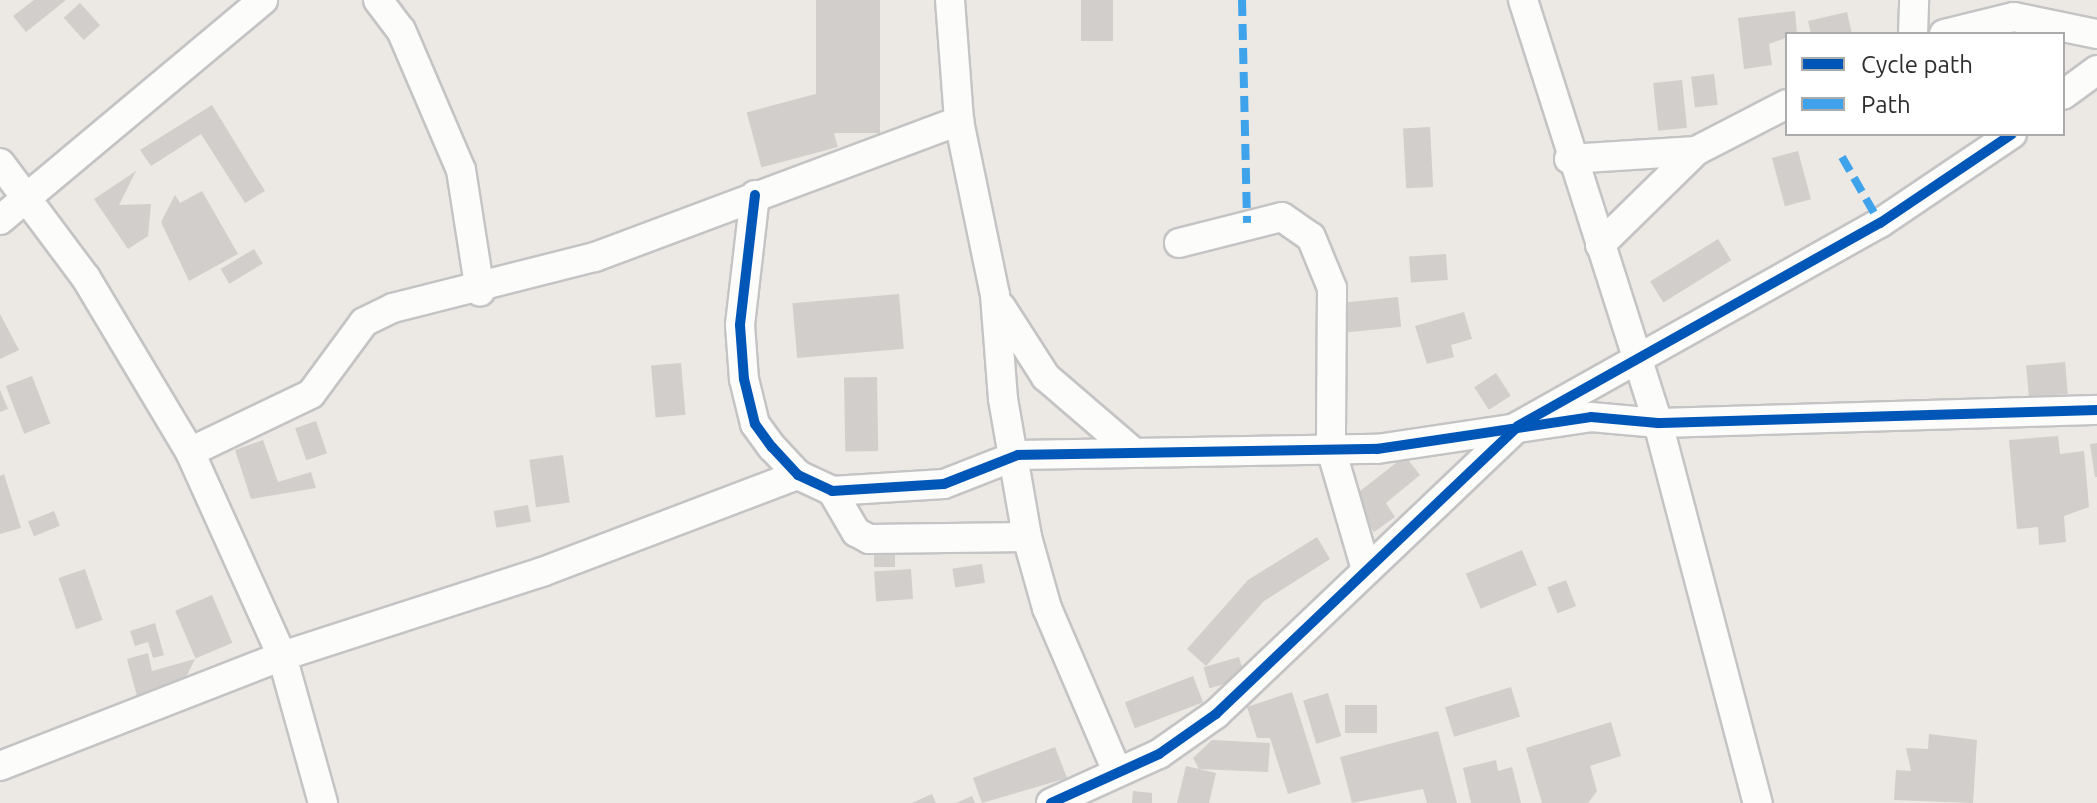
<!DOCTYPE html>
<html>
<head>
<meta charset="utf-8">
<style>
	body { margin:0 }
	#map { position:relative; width:2097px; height:803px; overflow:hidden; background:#ece8e4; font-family:Ubuntu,sans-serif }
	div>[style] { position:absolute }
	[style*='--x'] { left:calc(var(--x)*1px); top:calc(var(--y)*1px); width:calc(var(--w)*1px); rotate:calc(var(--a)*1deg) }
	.building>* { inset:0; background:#d1cecb; transform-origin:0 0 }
	.roads { filter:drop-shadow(2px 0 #c5c4c5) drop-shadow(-2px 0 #c5c4c5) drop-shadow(0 2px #c5c4c5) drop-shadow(0 -2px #c5c4c5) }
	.street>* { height:28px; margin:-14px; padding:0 14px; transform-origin:14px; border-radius:14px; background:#fcfcfb }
	.quiet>* { height:8px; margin-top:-4px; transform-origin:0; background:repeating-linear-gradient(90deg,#3ea3eb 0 16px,transparent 0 24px) }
	.cycleway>* { height:10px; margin:-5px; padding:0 5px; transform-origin:5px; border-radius:5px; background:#0057b8 }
	span { translate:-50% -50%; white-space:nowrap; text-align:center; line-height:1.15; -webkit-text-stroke:7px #fff; paint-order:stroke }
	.legend { position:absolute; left:1785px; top:32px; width:280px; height:104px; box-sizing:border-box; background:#fff; border:2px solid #ababab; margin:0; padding:10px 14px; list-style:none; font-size:24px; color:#2e2e2e }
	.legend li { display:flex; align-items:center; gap:16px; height:40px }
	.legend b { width:40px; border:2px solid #ababab }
</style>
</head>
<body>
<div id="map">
	<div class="building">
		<div style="clip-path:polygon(34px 0,66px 0,26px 32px,13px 16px)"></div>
		<div style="left:816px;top:0;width:64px;height:133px"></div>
		<div style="left:1081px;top:0;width:32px;height:41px"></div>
		<div style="left:80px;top:3px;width:30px;height:22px;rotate:48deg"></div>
		<div style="clip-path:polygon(1795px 11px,1797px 34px,1769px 44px,1772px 65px,1744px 69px,1738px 18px)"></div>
		<div style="clip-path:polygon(1847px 12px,1852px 34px,1811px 34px,1808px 21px)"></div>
		<div style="left:1714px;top:74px;width:31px;height:23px;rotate:83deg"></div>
		<div style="left:1682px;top:80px;width:48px;height:29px;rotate:84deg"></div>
		<div style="left:823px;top:92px;width:57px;height:79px;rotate:75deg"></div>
		<div style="clip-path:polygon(212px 105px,265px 191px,245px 203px,201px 134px,151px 166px,140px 150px)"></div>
		<div style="left:1430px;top:127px;width:60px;height:27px;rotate:87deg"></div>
		<div style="left:1798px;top:151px;width:50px;height:27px;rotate:75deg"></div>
		<div style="clip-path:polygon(136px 171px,119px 205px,151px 204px,148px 236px,128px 249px,94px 199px)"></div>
		<div style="clip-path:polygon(202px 191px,238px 254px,189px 281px,161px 222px,175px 195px,180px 203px)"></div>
		<div style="left:1718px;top:239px;width:25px;height:80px;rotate:58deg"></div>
		<div style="left:254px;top:249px;width:17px;height:39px;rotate:59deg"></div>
		<div style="left:1446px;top:254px;width:26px;height:37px;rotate:86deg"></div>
		<div style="left:899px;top:294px;width:55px;height:107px;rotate:85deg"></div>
		<div style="left:1398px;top:297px;width:30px;height:55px;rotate:84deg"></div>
		<div style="clip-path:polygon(1464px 312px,1472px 339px,1451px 345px,1454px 357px,1427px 364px,1415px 326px)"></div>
		<div style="clip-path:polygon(0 314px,19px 350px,0 359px)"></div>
		<div style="left:2065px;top:362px;width:32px;height:39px;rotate:85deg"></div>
		<div style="left:681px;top:363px;width:52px;height:30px;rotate:85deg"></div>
		<div style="left:1496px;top:373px;width:27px;height:26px;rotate:57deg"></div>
		<div style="left:32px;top:376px;width:51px;height:28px;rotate:69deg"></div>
		<div style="left:877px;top:377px;width:74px;height:33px;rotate:89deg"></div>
		<div style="clip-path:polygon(0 390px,8px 409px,0 412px)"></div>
		<div style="left:316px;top:421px;width:34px;height:22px;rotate:71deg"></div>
		<div style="clip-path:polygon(2058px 436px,2060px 454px,2084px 451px,2089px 507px,2064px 516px,2066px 542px,2039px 545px,2038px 527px,2017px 529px,2009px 440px)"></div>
		<div style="clip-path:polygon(263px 440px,278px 482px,311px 472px,316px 488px,251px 499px,235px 450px)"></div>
		<div style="clip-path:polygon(2097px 443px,2097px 477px,2095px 477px,2090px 444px)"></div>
		<div style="left:563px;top:455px;width:48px;height:34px;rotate:82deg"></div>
		<div style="clip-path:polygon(1405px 456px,1420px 475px,1386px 503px,1395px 517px,1374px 532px,1351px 498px)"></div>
		<div style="clip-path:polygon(4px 474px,21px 528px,0 534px,0 476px)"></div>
		<div style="left:528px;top:505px;width:17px;height:35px;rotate:80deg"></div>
		<div style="left:54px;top:511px;width:16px;height:28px;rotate:68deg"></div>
		<div style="clip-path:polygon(1317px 537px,1330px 559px,1264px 601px,1206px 666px,1187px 649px,1248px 580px)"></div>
		<div style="left:1522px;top:550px;width:38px;height:61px;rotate:67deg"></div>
		<div style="left:874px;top:552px;width:21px;height:15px"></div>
		<div style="left:982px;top:564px;width:19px;height:30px;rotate:81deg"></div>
		<div style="left:85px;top:569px;width:54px;height:28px;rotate:71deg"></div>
		<div style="left:911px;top:569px;width:30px;height:37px;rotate:86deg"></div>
		<div style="left:1566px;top:580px;width:28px;height:20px;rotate:69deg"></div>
		<div style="left:212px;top:595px;width:52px;height:40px;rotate:67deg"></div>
		<div style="clip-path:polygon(155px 623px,164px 655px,153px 658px,148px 642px,135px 646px,130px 631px)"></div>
		<div style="clip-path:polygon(148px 653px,152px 671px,195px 659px,180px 689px,138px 700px,127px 659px)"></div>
		<div style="left:1239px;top:657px;width:22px;height:37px;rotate:74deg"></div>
		<div style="left:1193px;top:676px;width:28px;height:73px;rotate:69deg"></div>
		<div style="left:1511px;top:687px;width:31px;height:69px;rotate:73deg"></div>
		<div style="clip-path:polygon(1292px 692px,1321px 784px,1288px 794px,1270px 738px,1257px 738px,1247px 707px)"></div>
		<div style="left:1328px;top:693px;width:45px;height:26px;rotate:73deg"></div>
		<div style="left:1345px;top:705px;width:32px;height:28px"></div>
		<div style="clip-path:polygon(1611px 722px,1621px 756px,1590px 766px,1597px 791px,1588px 803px,1542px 803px,1526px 748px)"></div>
		<div style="clip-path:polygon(1438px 731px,1457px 803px,1427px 803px,1423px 789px,1352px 803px,1340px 757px)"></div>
		<div style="clip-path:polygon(1929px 734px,1977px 740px,1973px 803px,1894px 800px,1896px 770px,1911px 771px,1906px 748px,1928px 749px)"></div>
		<div style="clip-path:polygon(1212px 740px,1270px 743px,1268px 772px,1199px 769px,1193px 758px)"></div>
		<div style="clip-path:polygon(1055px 747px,1067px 778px,982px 803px,973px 778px)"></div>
		<div style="clip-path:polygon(1496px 760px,1498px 771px,1512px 767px,1521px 803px,1471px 803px,1463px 768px)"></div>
		<div style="clip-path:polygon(1186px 766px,1216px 773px,1209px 803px,1177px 803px)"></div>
		<div style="clip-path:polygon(1133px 791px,1152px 793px,1152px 803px,1132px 803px)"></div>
		<div style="clip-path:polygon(932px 794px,936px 803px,912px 803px)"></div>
		<div style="clip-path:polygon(972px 796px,975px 803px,956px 803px)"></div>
	</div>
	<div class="roads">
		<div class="street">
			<div style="--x:378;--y:0;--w:38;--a:53"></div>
			<div style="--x:401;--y:30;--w:152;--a:66.8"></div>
			<div style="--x:461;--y:170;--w:123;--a:81.1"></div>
			<div style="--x:950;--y:0;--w:121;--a:85.7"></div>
			<div style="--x:959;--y:121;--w:178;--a:78.3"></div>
			<div style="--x:995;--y:295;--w:104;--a:85.6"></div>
			<div style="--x:1003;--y:399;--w:140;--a:80.1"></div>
			<div style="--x:1027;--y:537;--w:74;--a:74.3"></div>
			<div style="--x:1047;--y:608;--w:177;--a:66.8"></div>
			<div style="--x:1523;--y:0;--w:444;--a:72.3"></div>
			<div style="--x:1658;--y:423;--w:393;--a:75.3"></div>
			<div style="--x:1913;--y:34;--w:34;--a:-88"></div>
			<div style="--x:1944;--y:34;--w:72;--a:-13.7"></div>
			<div style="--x:2014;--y:17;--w:85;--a:11.6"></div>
			<div style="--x:2063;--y:95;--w:42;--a:-36.3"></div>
			<div style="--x:1569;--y:159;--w:127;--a:-3.6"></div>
			<div style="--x:0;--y:163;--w:144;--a:53.2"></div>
			<div style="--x:86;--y:278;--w:203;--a:59.1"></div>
			<div style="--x:190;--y:452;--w:224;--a:65.7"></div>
			<div style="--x:282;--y:656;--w:153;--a:74.4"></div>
			<div style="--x:755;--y:195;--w:131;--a:96.6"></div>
			<div style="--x:740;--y:325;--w:54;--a:85.8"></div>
			<div style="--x:744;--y:379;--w:46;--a:76.3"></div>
			<div style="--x:755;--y:424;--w:29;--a:54"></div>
			<div style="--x:772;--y:447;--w:38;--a:47"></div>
			<div style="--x:798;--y:475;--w:38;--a:25"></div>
			<div style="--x:832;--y:491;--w:112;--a:-3.6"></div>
			<div style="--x:944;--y:484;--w:79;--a:-21.4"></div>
			<div style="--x:1018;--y:455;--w:359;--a:-1"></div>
			<div style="--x:1377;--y:449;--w:216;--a:-8.5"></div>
			<div style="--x:1591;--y:417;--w:67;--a:5.1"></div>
			<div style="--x:1658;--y:423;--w:439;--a:-1.7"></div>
			<div style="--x:0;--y:220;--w:343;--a:-39.9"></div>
			<div style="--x:1179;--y:243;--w:106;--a:-14.2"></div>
			<div style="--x:1282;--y:217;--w:35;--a:35"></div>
			<div style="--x:1311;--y:237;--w:55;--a:67.6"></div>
			<div style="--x:1332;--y:288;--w:161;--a:90.4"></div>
			<div style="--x:1331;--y:449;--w:122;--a:73.8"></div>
			<div style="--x:1600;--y:245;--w:134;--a:-44.4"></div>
			<div style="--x:1696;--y:151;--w:102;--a:-27.3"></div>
			<div style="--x:1001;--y:307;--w:83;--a:57.3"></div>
			<div style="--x:1046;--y:377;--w:112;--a:40.7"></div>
			<div style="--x:190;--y:452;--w:134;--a:-25.6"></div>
			<div style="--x:311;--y:394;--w:89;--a:-53.6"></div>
			<div style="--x:364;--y:322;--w:32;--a:-26"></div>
			<div style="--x:393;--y:308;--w:208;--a:-14.2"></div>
			<div style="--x:595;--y:257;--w:389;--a:-20.5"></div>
			<div style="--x:832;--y:491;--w:48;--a:59.7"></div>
			<div style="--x:856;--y:532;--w:15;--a:28"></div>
			<div style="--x:869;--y:539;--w:158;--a:-0.7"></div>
			<div style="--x:0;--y:766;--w:303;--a:-21.3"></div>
			<div style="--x:282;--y:656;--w:273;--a:-17.9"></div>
			<div style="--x:542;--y:572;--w:274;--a:-20.8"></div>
			<div style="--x:1051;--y:803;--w:119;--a:-24.4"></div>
			<div style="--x:1159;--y:754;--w:70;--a:-35.1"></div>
			<div style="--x:1216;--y:714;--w:417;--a:-43.6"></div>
			<div style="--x:1518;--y:426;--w:415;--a:-29.3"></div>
			<div style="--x:1880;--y:223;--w:159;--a:-34"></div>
		</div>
	</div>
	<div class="quiet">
		<div style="--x:1242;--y:0;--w:223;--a:88.7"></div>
		<div style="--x:1842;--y:157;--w:76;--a:60.1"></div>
	</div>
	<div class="cycleway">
		<div style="--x:755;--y:195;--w:131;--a:96.6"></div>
		<div style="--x:740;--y:325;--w:54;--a:85.8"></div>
		<div style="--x:744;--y:379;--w:46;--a:76.3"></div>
		<div style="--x:755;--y:424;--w:29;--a:54"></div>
		<div style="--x:772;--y:447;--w:38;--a:47"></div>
		<div style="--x:798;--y:475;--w:38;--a:25"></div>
		<div style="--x:832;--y:491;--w:112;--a:-3.6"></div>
		<div style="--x:944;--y:484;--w:79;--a:-21.4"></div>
		<div style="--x:1018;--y:455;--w:359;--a:-1"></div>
		<div style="--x:1377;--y:449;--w:216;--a:-8.5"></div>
		<div style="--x:1591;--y:417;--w:67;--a:5.1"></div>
		<div style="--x:1658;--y:423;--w:439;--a:-1.7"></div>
		<div style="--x:1051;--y:803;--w:119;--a:-24.4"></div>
		<div style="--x:1159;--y:754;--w:70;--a:-35.1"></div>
		<div style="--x:1216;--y:714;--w:417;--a:-43.6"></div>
		<div style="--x:1518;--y:426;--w:415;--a:-29.3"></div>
		<div style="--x:1880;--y:223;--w:159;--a:-34"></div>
	</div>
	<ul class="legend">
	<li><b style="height:10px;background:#0057b8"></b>Cycle path</li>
	<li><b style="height:10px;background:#3ea3eb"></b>Path</li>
	</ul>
</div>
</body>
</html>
